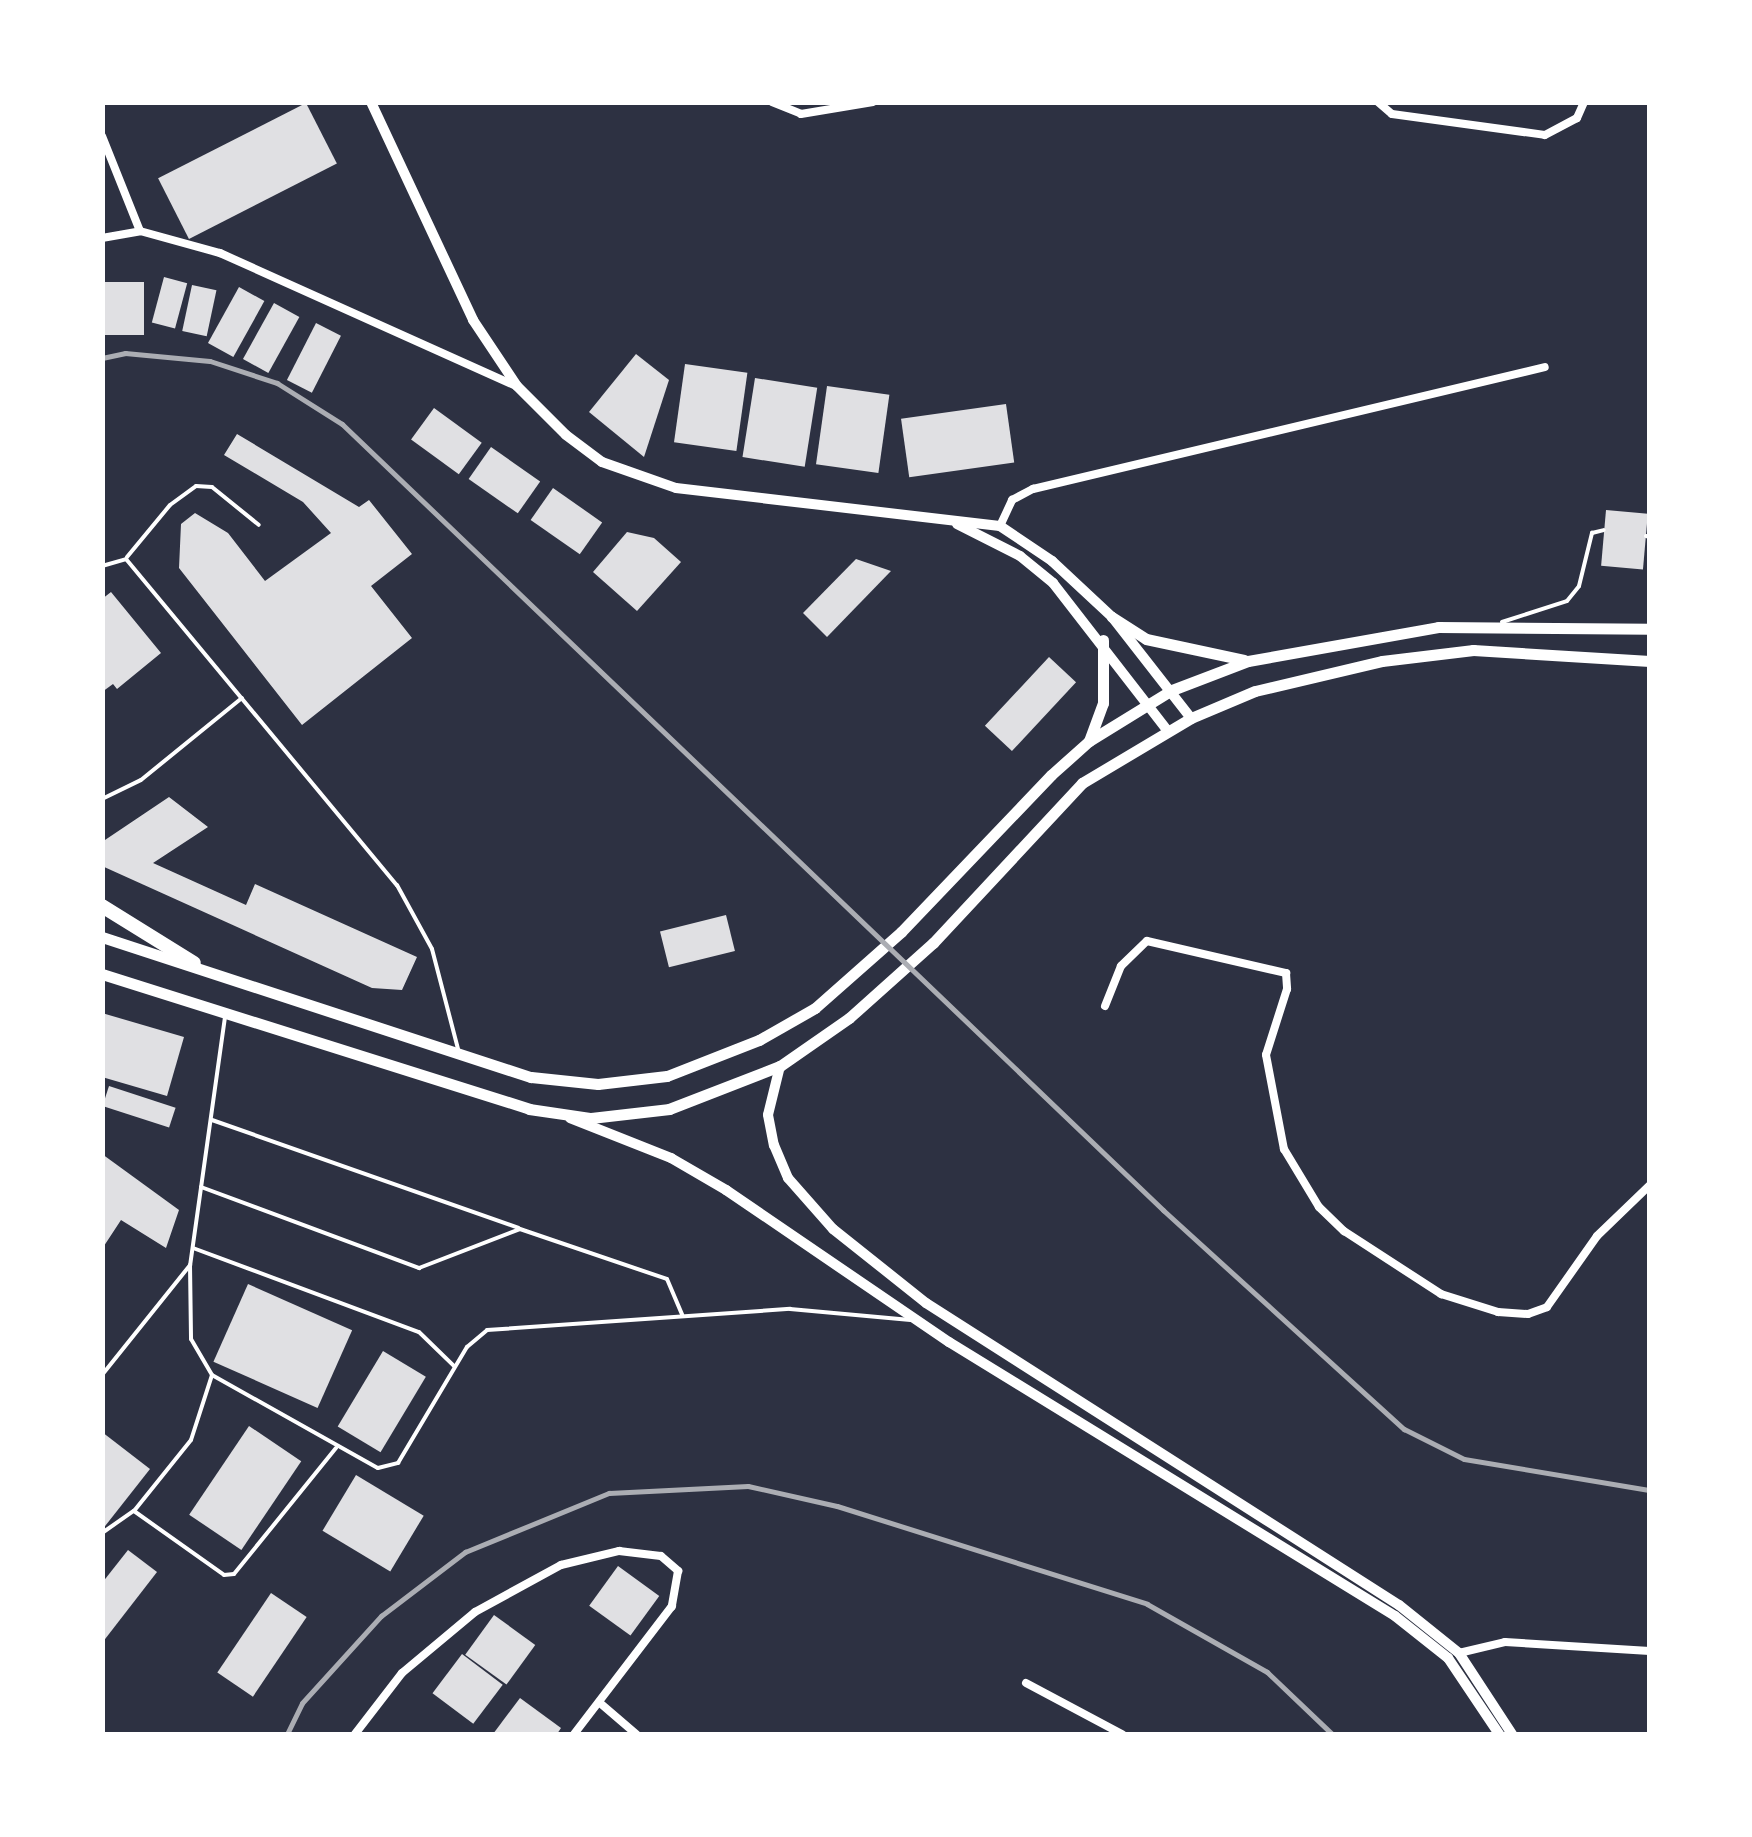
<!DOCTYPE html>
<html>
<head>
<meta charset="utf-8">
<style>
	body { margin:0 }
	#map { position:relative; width:1752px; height:1837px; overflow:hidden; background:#2d3142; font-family:"Source Sans 3",sans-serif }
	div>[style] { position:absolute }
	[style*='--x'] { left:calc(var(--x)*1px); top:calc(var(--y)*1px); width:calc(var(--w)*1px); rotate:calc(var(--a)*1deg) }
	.building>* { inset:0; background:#e0e0e3; transform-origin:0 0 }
	.service>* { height:4px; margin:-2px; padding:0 2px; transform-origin:2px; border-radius:2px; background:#fff }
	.minor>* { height:8px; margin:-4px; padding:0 4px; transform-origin:4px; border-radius:4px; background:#fff }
	.tertiary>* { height:10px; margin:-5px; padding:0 5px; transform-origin:5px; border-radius:5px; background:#fff }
	.secondary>* { height:11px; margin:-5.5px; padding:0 5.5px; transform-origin:5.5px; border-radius:5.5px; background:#fff }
	.trunk>* { height:14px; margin:-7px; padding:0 7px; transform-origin:7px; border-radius:7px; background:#fff }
	.rail>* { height:5px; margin:-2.5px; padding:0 2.5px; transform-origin:2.5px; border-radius:2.5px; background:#abadb3 }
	span { translate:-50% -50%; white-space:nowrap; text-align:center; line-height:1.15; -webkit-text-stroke:8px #fff; paint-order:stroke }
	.frame { position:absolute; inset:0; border:105px solid #fff; pointer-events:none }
</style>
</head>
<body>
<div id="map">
	<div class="building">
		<div style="left:306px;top:103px;width:68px;height:166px;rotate:63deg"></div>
		<div style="left:164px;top:277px;width:24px;height:47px;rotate:15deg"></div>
		<div style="left:144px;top:282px;width:53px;height:40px;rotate:90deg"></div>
		<div style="left:192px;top:285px;width:25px;height:47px;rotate:12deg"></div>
		<div style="left:239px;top:287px;width:29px;height:64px;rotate:29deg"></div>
		<div style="left:274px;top:303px;width:29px;height:64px;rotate:29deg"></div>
		<div style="left:316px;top:323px;width:28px;height:64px;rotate:27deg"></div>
		<div style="clip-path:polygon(636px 354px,669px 380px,644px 457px,589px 412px)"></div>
		<div style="left:685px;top:364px;width:63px;height:79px;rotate:8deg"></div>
		<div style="left:755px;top:378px;width:63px;height:80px;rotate:9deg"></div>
		<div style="left:827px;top:386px;width:63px;height:79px;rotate:8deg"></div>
		<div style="left:1006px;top:404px;width:59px;height:106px;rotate:82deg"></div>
		<div style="left:434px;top:408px;width:59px;height:39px;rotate:36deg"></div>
		<div style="clip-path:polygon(237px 434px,359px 507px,369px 500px,412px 554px,371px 586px,412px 638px,302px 725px,179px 568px,181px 524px,195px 513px,228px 533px,265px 581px,331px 533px,303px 502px,224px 455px)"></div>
		<div style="left:491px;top:447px;width:60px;height:39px;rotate:35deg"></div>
		<div style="left:553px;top:488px;width:60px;height:39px;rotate:35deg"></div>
		<div style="left:1606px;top:510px;width:42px;height:56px;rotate:5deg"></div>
		<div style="clip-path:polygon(627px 532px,654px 538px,681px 562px,637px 611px,593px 572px)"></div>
		<div style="clip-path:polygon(856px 559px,891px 571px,827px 637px,803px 613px)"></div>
		<div style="clip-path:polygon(111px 592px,161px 653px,117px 689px,113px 684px,102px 692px,102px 599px)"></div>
		<div style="left:1049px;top:657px;width:37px;height:94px;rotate:43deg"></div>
		<div style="clip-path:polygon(169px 797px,208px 827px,153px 863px,246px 905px,255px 884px,417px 957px,402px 990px,372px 988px,102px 866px,102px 842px)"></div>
		<div style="left:726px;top:915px;width:37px;height:68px;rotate:76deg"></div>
		<div style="clip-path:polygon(102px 1013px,184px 1037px,167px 1096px,102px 1077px)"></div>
		<div style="left:109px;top:1086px;width:70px;height:21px;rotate:18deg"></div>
		<div style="clip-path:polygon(102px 1154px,179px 1210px,166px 1248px,121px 1220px,102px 1249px)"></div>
		<div style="left:248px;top:1284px;width:114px;height:85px;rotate:24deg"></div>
		<div style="left:383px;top:1351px;width:50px;height:88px;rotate:31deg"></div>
		<div style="left:249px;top:1426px;width:63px;height:107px;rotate:34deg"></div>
		<div style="clip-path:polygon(102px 1432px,150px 1469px,102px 1530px)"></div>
		<div style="left:356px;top:1475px;width:79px;height:65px;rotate:31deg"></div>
		<div style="clip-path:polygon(128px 1550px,157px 1572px,102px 1643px,102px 1583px)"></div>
		<div style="left:618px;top:1566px;width:51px;height:49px;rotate:36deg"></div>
		<div style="left:271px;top:1593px;width:43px;height:96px;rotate:34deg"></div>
		<div style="left:494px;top:1615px;width:51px;height:49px;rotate:36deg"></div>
		<div style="left:462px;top:1654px;width:51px;height:49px;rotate:37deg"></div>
		<div style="clip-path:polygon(520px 1698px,561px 1728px,557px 1734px,493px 1734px)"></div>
	</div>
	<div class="service">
		<div style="--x:1646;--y:536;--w:4;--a:14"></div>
		<div style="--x:127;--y:557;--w:67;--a:-50.4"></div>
		<div style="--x:170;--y:505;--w:32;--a:-36"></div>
		<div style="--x:196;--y:486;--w:16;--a:4"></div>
		<div style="--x:212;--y:487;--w:60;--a:39"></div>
		<div style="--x:102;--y:566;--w:25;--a:-16"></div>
		<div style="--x:126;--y:559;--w:424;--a:50.3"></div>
		<div style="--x:397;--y:885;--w:73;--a:61.3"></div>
		<div style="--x:432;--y:949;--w:103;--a:75.4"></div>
		<div style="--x:1502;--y:622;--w:68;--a:-17.9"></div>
		<div style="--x:1567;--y:601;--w:19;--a:-51"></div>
		<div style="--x:1579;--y:586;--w:55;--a:-76.2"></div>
		<div style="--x:1592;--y:533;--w:12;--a:-14"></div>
		<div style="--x:102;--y:799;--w:43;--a:-26"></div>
		<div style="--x:141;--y:780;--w:130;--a:-39.1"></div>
		<div style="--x:225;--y:1017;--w:250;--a:98"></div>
		<div style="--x:190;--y:1265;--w:74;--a:89.2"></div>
		<div style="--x:191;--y:1339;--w:42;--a:59.7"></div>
		<div style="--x:212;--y:1375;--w:190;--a:29.3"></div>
		<div style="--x:378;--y:1468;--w:21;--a:-14"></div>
		<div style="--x:398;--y:1463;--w:135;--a:-59.3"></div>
		<div style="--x:467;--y:1347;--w:26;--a:-40"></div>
		<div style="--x:487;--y:1330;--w:304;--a:-4"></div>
		<div style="--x:790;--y:1309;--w:121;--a:5.2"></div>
		<div style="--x:212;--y:1120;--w:325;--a:19.4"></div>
		<div style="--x:201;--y:1187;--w:233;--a:20.4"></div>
		<div style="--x:419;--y:1268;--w:108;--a:-21.1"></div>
		<div style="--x:520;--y:1229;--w:155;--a:18.8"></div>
		<div style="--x:667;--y:1279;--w:39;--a:67"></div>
		<div style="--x:193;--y:1248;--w:241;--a:20.4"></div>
		<div style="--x:419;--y:1332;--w:49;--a:44.2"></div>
		<div style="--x:102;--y:1375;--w:141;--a:-51.3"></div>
		<div style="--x:134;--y:1511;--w:110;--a:35.4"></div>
		<div style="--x:224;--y:1575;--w:10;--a:-6"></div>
		<div style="--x:234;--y:1574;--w:162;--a:-51"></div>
		<div style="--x:102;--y:1533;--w:39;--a:-35"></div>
		<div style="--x:134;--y:1511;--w:91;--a:-51.2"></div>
		<div style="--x:191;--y:1440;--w:68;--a:-72.1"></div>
	</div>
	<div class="minor">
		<div style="--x:772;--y:102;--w:31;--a:22"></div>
		<div style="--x:801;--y:114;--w:73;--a:-9.5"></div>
		<div style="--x:1378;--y:102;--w:18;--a:41"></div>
		<div style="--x:1392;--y:114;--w:154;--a:7.8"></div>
		<div style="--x:1545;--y:135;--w:36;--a:-28"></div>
		<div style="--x:1577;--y:118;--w:17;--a:-66"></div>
		<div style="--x:102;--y:136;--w:102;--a:68.2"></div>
		<div style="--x:102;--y:238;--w:39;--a:-10"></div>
		<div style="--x:140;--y:231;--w:83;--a:15.4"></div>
		<div style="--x:220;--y:253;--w:325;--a:24.2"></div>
		<div style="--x:1000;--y:526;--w:29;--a:-65"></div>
		<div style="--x:1012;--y:500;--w:24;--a:-28"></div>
		<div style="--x:1033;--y:489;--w:526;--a:-13.4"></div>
		<div style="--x:1105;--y:1006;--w:43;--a:-68.2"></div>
		<div style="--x:1121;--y:966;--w:36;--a:-44"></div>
		<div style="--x:1147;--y:941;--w:143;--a:13"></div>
		<div style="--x:1286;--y:973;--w:16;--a:86"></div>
		<div style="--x:1287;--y:989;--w:69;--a:107.7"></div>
		<div style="--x:1266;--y:1055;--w:96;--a:79.2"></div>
		<div style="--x:1284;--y:1149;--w:68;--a:58.9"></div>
		<div style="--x:1319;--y:1207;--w:35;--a:44"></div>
		<div style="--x:1344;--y:1231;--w:116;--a:33"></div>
		<div style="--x:1441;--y:1294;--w:60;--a:17.5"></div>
		<div style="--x:1498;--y:1312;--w:30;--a:4"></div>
		<div style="--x:1528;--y:1314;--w:20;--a:-20"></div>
		<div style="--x:1547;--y:1307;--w:87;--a:-54.8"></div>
		<div style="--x:1597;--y:1236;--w:74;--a:-43.9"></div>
		<div style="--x:1459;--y:1653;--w:47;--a:-13.4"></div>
		<div style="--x:1505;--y:1642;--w:145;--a:3.6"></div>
		<div style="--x:1026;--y:1683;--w:109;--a:28"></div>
		<div style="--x:600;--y:1703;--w:48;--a:40.7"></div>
		<div style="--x:355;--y:1734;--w:77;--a:-52.4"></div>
		<div style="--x:402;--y:1673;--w:95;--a:-39.9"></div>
		<div style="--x:475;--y:1612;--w:98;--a:-28.7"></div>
		<div style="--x:561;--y:1565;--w:60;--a:-13.6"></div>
		<div style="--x:619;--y:1551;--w:42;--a:6.8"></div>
		<div style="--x:661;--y:1556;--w:23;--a:41"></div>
		<div style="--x:678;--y:1571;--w:36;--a:100"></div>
		<div style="--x:672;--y:1606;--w:161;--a:127.4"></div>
	</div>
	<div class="tertiary">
		<div style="--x:371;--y:102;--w:241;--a:64.9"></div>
		<div style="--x:473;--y:320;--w:79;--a:56.3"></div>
		<div style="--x:517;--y:386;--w:69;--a:45"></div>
		<div style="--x:566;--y:435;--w:45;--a:36.9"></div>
		<div style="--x:602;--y:462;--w:78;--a:19.4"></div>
		<div style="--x:676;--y:488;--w:326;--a:6.7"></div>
		<div style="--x:1000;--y:526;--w:63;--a:33.9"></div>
		<div style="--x:1052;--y:561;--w:82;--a:43"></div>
		<div style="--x:1112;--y:617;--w:128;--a:52"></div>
		<div style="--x:957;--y:524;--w:71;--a:26.9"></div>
		<div style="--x:1020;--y:556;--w:43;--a:39.3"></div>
		<div style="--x:1053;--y:583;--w:186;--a:52.2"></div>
		<div style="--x:780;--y:1066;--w:50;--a:103.8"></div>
		<div style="--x:768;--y:1115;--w:31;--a:79"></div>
		<div style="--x:774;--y:1145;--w:36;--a:67"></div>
		<div style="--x:788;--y:1178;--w:68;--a:48.6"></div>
		<div style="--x:833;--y:1229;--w:119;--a:38.5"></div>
		<div style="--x:926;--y:1303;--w:561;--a:32.56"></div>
		<div style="--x:1399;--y:1605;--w:77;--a:38.7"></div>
		<div style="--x:1459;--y:1653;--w:97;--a:56.8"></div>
		<div style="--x:570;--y:1118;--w:109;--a:21.6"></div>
		<div style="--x:671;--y:1158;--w:64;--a:30.2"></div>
		<div style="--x:726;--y:1190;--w:270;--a:34.3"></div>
		<div style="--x:949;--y:1342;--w:523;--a:31.56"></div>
		<div style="--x:1395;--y:1616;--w:68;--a:38.4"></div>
		<div style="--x:1448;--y:1658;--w:92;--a:56.1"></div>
	</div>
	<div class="secondary">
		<div style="--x:1112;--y:617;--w:40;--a:32.9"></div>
		<div style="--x:1146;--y:639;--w:100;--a:12.1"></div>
		<div style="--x:1089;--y:741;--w:40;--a:-69.8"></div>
		<div style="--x:1103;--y:703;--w:63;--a:-90"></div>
		<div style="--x:102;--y:937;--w:451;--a:18.1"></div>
		<div style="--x:531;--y:1077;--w:67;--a:6"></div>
		<div style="--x:598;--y:1084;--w:69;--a:-6.6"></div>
		<div style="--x:667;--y:1076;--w:99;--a:-21.4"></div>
		<div style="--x:759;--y:1040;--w:64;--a:-29.7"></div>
		<div style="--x:815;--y:1008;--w:115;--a:-41.5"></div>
		<div style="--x:901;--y:932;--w:217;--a:-46.3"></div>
		<div style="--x:1051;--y:775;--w:51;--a:-41.8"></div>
		<div style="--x:1089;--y:741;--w:97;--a:-31.6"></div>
		<div style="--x:1172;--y:690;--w:81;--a:-20.9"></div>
		<div style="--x:1248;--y:661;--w:193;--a:-10.1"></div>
		<div style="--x:1438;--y:627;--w:212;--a:0.5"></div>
		<div style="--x:102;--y:974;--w:448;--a:17.5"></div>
		<div style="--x:529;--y:1109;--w:63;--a:8.3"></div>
		<div style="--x:591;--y:1118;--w:79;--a:-6.6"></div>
		<div style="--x:669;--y:1109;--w:119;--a:-21.2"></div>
		<div style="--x:780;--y:1066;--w:84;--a:-34.8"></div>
		<div style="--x:849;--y:1018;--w:113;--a:-41.8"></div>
		<div style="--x:933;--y:943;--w:219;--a:-47"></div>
		<div style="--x:1082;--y:783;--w:127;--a:-30.8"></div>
		<div style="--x:1191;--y:718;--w:69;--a:-22.9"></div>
		<div style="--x:1255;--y:691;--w:130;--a:-13.3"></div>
		<div style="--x:1382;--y:661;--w:92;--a:-6.9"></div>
		<div style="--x:1473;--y:650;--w:177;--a:3.6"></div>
	</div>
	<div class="trunk">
		<div style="--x:102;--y:906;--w:108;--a:31.8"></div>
	</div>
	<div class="rail">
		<div style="--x:102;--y:358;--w:24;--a:-12"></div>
		<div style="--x:125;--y:353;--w:85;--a:5.4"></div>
		<div style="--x:210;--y:361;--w:71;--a:18.2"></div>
		<div style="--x:277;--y:383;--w:77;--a:32.2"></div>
		<div style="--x:342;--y:424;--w:1137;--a:43.75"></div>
		<div style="--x:1163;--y:1210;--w:326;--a:42.3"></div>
		<div style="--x:1404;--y:1429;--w:67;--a:26.6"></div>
		<div style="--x:1464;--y:1459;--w:189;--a:9.5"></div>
		<div style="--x:287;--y:1734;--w:34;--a:-64"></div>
		<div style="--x:302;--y:1703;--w:118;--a:-47.8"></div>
		<div style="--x:381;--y:1616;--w:106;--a:-37.3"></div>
		<div style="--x:465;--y:1552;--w:156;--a:-22.3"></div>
		<div style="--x:609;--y:1493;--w:139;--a:-2.9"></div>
		<div style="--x:748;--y:1486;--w:91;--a:12.7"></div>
		<div style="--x:837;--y:1506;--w:325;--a:17.5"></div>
		<div style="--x:1147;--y:1604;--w:138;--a:29.5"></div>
		<div style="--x:1267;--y:1672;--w:90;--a:43.6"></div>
	</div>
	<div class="frame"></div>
</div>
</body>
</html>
